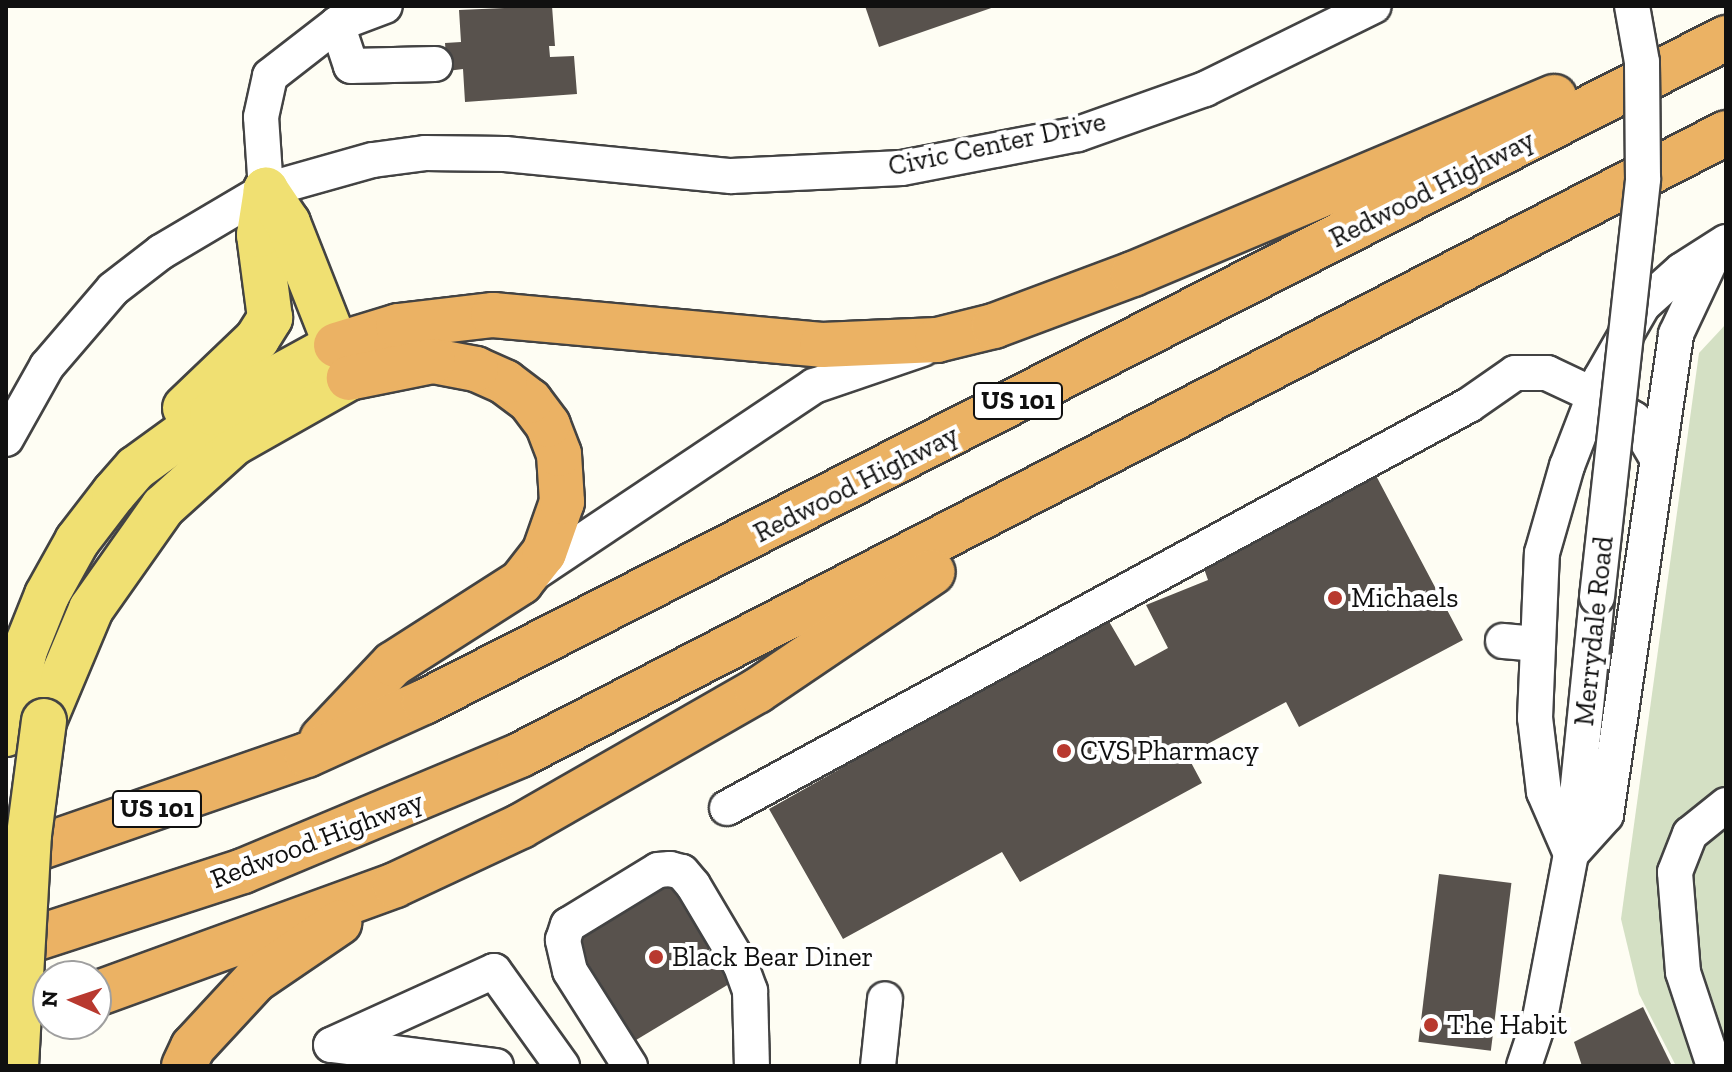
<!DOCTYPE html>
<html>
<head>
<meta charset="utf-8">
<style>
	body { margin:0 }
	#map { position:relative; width:1732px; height:1072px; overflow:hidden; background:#fefdf3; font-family:"Zilla Slab",serif }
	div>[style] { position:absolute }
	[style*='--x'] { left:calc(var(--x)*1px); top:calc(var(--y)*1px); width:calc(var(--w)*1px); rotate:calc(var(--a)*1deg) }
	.cemetery>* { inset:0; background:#d4e0c4 }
	.building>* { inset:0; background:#58524d; transform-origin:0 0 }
	.roads { filter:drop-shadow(2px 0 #434343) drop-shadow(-2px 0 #434343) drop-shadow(0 2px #434343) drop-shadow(0 -2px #434343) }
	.minor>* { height:34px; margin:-17px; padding:0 17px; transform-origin:17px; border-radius:17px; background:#fff }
	.major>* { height:44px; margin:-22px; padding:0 22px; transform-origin:22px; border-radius:22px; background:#f0e072 }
	.highway>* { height:44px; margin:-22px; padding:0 22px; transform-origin:22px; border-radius:22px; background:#ebb264 }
	.bridges { filter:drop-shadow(2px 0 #434343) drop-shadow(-2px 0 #434343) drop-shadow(0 2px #434343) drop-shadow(0 -2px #434343) }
	.minor-bridge>* { height:34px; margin:-17px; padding:0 17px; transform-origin:17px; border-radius:17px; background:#fff }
	.major-bridge>* { height:44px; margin:-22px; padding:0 22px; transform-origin:22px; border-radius:22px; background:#f0e072 }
	.dots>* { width:22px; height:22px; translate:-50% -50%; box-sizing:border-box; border:4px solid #fff; border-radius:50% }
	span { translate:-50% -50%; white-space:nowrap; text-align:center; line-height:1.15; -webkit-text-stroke:8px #fff; paint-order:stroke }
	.shield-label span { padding:2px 6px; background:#fff; border:2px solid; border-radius:6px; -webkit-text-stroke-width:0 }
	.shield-label { font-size:26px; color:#101010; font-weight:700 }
	.street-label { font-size:28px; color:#101010 }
	.poi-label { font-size:28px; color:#101010 }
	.left { translate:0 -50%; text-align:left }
	.frame { position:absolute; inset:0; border:8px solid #101010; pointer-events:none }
	.north { position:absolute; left:32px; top:960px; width:80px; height:80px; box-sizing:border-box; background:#fff; border:2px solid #9f9f9f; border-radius:50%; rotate:273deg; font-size:22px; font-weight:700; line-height:32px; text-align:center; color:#101010 }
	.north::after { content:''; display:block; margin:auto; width:28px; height:36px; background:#b8392f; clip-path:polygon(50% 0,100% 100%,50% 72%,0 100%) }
</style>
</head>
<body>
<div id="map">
	<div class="cemetery">
		<div style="clip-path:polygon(1726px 324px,1726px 1066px,1676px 1066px,1639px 994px,1621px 919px,1699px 353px)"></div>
	</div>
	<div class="building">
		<div style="clip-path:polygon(552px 6px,555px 46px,549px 46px,550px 57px,574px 56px,577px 94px,465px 102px,463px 69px,447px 71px,445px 43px,461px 42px,459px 10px)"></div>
		<div style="clip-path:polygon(865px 6px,997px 6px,879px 47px)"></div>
		<div style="clip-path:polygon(1372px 468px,1463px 640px,1299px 727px,1286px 702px,1187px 755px,1202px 783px,1020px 882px,1002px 852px,843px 939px,769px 809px,1107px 618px,1135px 666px,1168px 648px,1146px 605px,1208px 580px,1201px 560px)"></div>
		<div style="left:677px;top:873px;width:122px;height:123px;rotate:59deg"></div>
		<div style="left:1439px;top:874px;width:73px;height:169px;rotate:7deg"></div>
		<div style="clip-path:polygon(1643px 1007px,1672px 1066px,1582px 1066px,1574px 1042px)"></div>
	</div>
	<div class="roads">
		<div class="minor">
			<div style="--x:337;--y:24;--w:44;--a:71.6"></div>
			<div style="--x:351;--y:66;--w:84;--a:-1.4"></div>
			<div style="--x:266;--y:190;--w:73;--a:-93.9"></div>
			<div style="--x:261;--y:117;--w:42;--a:-77.6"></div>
			<div style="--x:270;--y:76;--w:85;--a:-37.8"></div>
			<div style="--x:337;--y:24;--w:51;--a:-20.6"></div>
			<div style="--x:6;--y:439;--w:84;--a:-60.7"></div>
			<div style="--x:47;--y:366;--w:101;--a:-49.4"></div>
			<div style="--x:113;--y:289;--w:61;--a:-37.6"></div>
			<div style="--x:161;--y:252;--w:122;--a:-30.6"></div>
			<div style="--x:266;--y:190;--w:111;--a:-15.7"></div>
			<div style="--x:373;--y:160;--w:52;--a:-7.7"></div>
			<div style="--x:425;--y:153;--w:80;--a:0.7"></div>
			<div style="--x:505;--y:154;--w:227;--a:5.6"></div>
			<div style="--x:731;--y:176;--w:171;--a:-2.7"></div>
			<div style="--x:902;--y:168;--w:179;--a:-10.9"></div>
			<div style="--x:1078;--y:134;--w:135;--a:-19.5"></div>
			<div style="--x:1205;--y:89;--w:188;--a:-26.2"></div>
			<div style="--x:530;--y:576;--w:342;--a:-33.8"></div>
			<div style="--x:814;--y:386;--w:114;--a:-18.9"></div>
			<div style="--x:1503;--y:641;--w:33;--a:5"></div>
			<div style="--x:727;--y:808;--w:844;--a:-28.51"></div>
			<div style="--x:1469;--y:405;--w:56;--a:-34.8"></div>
			<div style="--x:1515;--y:373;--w:32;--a:0"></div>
			<div style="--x:1547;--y:373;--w:52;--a:25.1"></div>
			<div style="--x:1594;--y:395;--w:47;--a:31"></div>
			<div style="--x:1634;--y:419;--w:45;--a:59.5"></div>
			<div style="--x:1571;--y:854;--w:68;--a:-113.5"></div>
			<div style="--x:1544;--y:792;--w:75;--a:-96.9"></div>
			<div style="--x:1535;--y:718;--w:165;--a:-87.6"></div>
			<div style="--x:1542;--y:553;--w:91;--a:-74"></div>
			<div style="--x:1567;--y:466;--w:94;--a:-68.9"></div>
			<div style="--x:1601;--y:378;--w:84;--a:-60.1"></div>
			<div style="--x:1643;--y:305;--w:52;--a:-41.9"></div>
			<div style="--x:1682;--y:270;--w:52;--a:-32.5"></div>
			<div style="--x:1571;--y:854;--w:52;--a:-48.1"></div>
			<div style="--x:1606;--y:815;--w:486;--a:-81.7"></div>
			<div style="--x:1676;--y:334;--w:92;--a:-64.8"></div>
			<div style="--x:496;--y:1066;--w:166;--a:-172.7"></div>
			<div style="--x:331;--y:1045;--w:179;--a:-24.4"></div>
			<div style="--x:494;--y:971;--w:117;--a:54.4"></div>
			<div style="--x:630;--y:1066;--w:112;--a:-122.3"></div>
			<div style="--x:570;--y:971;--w:32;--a:-103"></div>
			<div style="--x:563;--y:940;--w:16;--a:-72"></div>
			<div style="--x:568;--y:925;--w:105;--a:-31.4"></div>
			<div style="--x:658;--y:870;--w:12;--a:-5"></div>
			<div style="--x:670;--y:869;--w:12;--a:14"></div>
			<div style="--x:682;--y:872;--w:17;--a:50"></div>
			<div style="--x:693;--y:885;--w:94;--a:59.3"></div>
			<div style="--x:741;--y:966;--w:27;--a:70"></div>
			<div style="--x:750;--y:991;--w:75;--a:88.5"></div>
			<div style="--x:878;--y:1066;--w:67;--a:-84"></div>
			<div style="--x:1524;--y:1066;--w:51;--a:-71.6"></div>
			<div style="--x:1540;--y:1018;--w:167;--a:-79.3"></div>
			<div style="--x:1571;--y:854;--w:258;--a:-84.2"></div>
			<div style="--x:1714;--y:1066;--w:99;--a:-108.3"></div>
			<div style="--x:1683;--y:972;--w:100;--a:-94.6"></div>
			<div style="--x:1675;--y:872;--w:41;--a:-68.5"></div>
			<div style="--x:1690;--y:834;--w:46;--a:-38.9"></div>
		</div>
		<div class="major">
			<div style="--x:185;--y:408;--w:100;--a:-43.8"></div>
			<div style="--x:257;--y:339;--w:25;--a:-58"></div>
			<div style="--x:270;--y:318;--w:84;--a:-97.5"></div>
			<div style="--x:259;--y:235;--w:46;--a:-81.2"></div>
			<div style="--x:44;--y:721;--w:121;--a:-67.2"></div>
			<div style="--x:91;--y:609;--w:125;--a:-54.8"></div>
			<div style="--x:163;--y:507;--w:96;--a:-42"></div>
			<div style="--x:234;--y:443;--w:132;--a:-29.5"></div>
			<div style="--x:349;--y:378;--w:167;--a:-111.5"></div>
			<div style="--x:288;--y:223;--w:40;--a:-124"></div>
			<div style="--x:6;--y:734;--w:86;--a:-77.3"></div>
			<div style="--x:25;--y:650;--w:59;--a:-68.2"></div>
			<div style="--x:47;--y:595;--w:62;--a:-60.9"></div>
			<div style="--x:77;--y:541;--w:61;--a:-52.4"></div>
			<div style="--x:114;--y:493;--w:33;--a:-49"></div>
			<div style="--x:136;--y:468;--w:94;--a:-35.9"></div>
			<div style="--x:212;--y:413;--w:141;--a:-28.7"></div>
		</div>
		<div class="highway">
			<div style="--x:336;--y:345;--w:65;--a:-17"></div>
			<div style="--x:398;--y:326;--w:96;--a:-6.6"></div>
			<div style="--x:493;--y:315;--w:330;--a:5.2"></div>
			<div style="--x:822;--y:345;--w:115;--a:-2.5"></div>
			<div style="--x:937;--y:340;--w:59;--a:-13.8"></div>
			<div style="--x:994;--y:326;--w:148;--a:-20.5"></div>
			<div style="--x:1133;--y:274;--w:457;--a:-22.8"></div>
			<div style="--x:322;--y:739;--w:103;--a:-46.6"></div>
			<div style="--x:393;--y:664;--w:152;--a:-32.6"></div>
			<div style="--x:521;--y:582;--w:37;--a:-52"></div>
			<div style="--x:544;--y:553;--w:54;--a:-70.6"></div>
			<div style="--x:562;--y:502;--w:48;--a:-93.6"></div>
			<div style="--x:559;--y:454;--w:31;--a:-111"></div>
			<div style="--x:548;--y:425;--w:30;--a:-127"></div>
			<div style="--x:530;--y:401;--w:31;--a:-143"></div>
			<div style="--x:505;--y:382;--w:32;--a:-156"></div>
			<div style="--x:476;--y:369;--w:44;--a:-169.5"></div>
			<div style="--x:433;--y:361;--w:86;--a:168.6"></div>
			<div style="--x:6;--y:859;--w:318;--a:-19.1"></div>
			<div style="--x:307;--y:755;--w:128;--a:-24.4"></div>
			<div style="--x:424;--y:702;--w:1462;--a:-27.02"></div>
			<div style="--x:6;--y:948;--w:249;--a:-18"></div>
			<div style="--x:243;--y:871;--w:300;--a:-22.7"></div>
			<div style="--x:520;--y:755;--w:1357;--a:-27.28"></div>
			<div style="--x:96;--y:994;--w:318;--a:-20"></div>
			<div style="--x:395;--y:885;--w:139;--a:-25.1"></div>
			<div style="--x:521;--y:826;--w:272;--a:-29.8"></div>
			<div style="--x:757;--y:691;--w:212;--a:-34.1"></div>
			<div style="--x:184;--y:1066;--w:21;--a:-65"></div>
			<div style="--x:193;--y:1047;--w:91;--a:-47.2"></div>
			<div style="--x:255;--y:980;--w:102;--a:-34.2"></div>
		</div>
	</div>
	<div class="bridges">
		<div class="minor-bridge">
			<div style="--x:1597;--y:597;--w:421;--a:-83.7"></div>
			<div style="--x:1643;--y:179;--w:117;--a:-90.5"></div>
			<div style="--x:1642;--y:62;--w:57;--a:-100.1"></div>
		</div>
		<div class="major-bridge">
			<div style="--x:16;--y:1066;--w:231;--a:-86.8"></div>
			<div style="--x:29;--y:835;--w:115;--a:-82.5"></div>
		</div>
	</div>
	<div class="dots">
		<div style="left:1335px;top:598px;background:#b8392f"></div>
		<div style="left:1064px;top:751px;background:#b8392f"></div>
		<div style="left:656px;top:957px;background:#b8392f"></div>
		<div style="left:1431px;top:1025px;background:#b8392f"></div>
	</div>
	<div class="shield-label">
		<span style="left:1018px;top:401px">US 101</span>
		<span style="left:157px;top:809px">US 101</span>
	</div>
	<div class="street-label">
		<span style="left:997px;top:144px;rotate:-12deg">Civic Center Drive</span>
		<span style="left:1432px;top:189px;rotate:-27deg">Redwood Highway</span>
		<span style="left:856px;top:484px;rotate:-27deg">Redwood Highway</span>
		<span style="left:1594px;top:631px;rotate:-84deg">Merrydale Road</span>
		<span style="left:317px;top:840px;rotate:-21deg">Redwood Highway</span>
	</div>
	<div class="poi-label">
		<span class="left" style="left:1351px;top:598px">Michaels</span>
		<span class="left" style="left:1080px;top:751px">CVS Pharmacy</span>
		<span class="left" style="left:672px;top:957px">Black Bear Diner</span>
		<span class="left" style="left:1447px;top:1025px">The Habit</span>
	</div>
	<div class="frame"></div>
	<div class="north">N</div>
</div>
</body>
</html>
